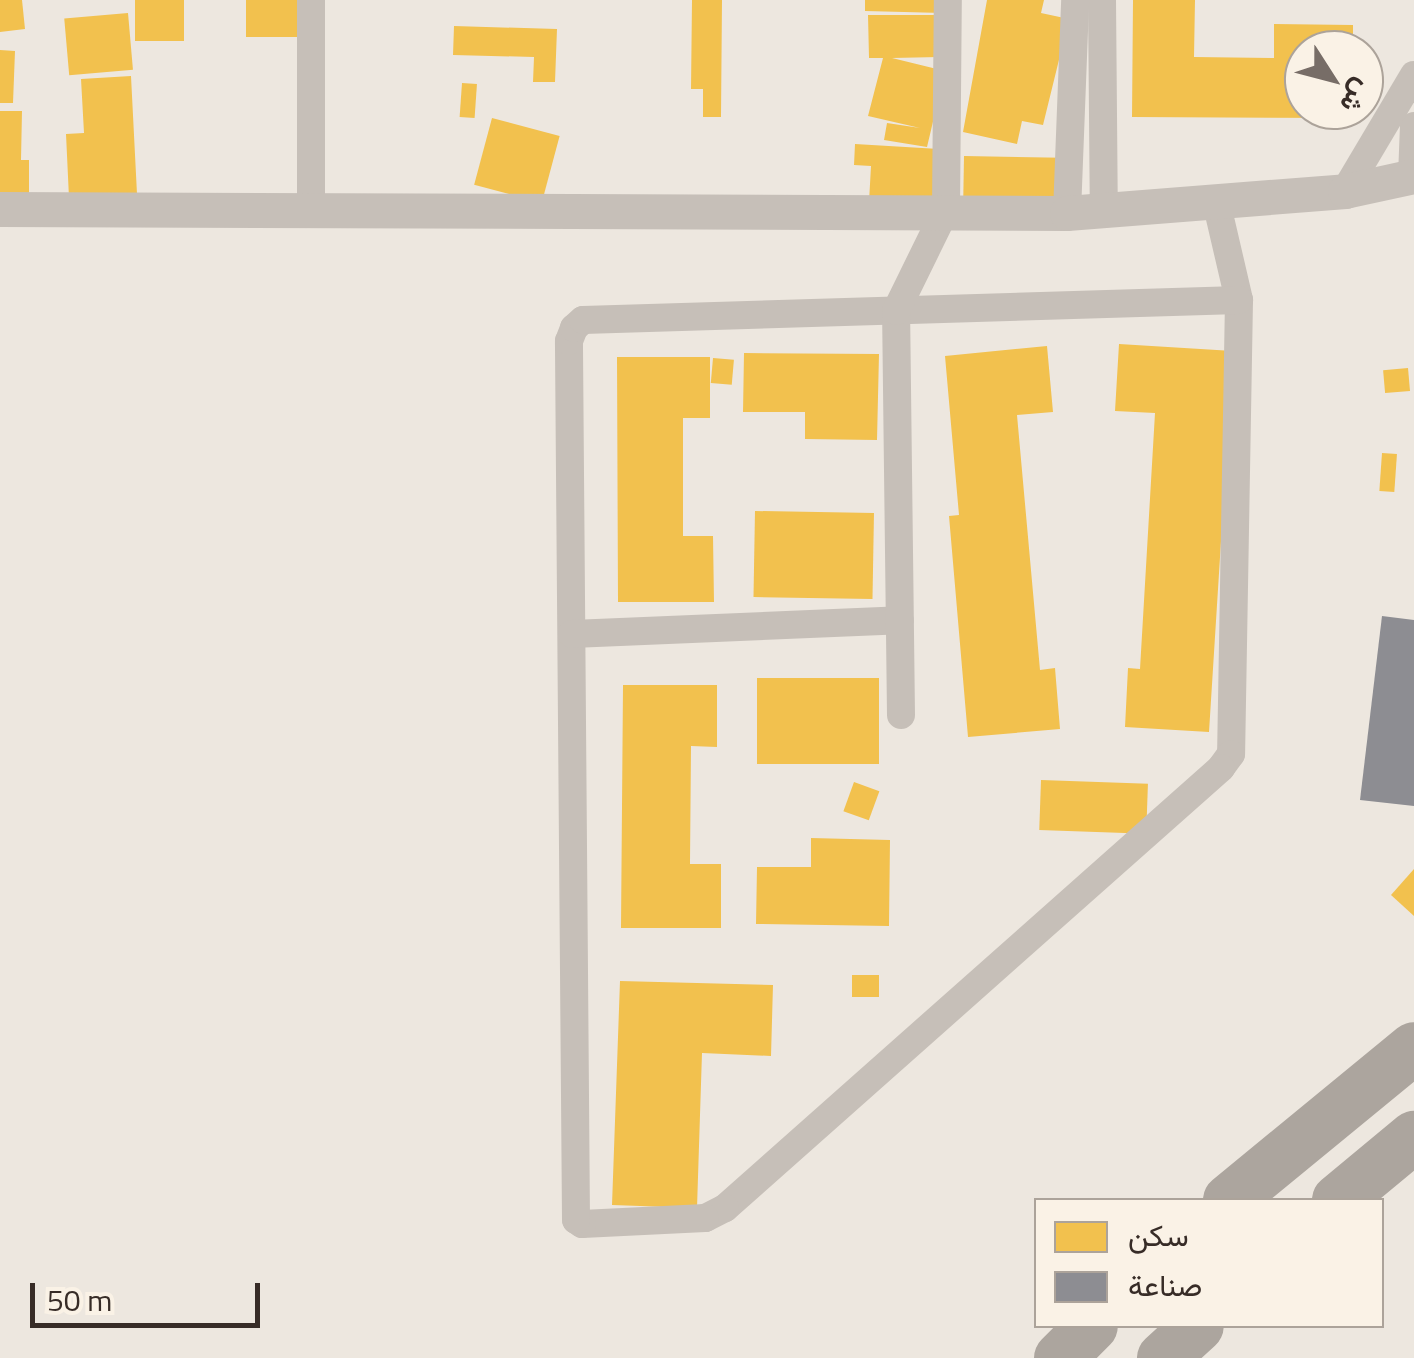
<!DOCTYPE html>
<html>
<head>
<meta charset="utf-8">
<style>
	body { margin:0 }
	#map { position:relative; width:1414px; height:1358px; overflow:hidden; background:#ede7df; font-family:"Titillium Web",Vazirmatn,sans-serif }
	div>[style] { position:absolute }
	[style*='--x'] { left:calc(var(--x)*1px); top:calc(var(--y)*1px); width:calc(var(--w)*1px); rotate:calc(var(--a)*1deg) }
	.homes>* { inset:0; background:#f2c14e; transform-origin:0 0 }
	.industry>* { inset:0; background:#8d8d92 }
	.minor>* { height:28px; margin:-14px; padding:0 14px; transform-origin:14px; border-radius:14px; background:#c6bfb8 }
	.tertiary>* { height:35px; margin:-17.5px; padding:0 17.5px; transform-origin:17.5px; border-radius:17.5px; background:#c6bfb8 }
	.motorway>* { height:52px; margin:-26px; padding:0 26px; transform-origin:26px; border-radius:26px; background:#aca59e }
	span { translate:-50% -50%; white-space:nowrap; text-align:center; line-height:1.15; -webkit-text-stroke:10px #faf2e6; paint-order:stroke }
	.legend { position:absolute; left:1034px; top:1198px; width:350px; height:130px; box-sizing:border-box; background:#faf2e6; border:2px solid #aca39a; margin:0; padding:12px 18px; list-style:none; font-size:30px; color:#372c27 }
	.legend li { display:flex; align-items:center; gap:20px; height:50px }
	.legend b { width:50px; border:2px solid #aca39a }
	.north { position:absolute; left:1284px; top:30px; width:100px; height:100px; box-sizing:border-box; background:#faf2e6; border:2px solid #aca39a; border-radius:50%; rotate:126deg; font-size:28px; font-weight:700; line-height:40px; text-align:center; color:#372c27 }
	.north::after { content:''; display:block; margin:auto; width:35px; height:45px; background:#776d67; clip-path:polygon(50% 0,100% 100%,50% 72%,0 100%) }
	.scale { position:absolute; left:30px; top:1283px; width:230px; height:45px; box-sizing:border-box; border:5px solid #372c27; border-top:0; padding-left:12px; font-size:30px; line-height:35px; white-space:nowrap; color:#372c27; -webkit-text-stroke:8px #faf2e6; paint-order:stroke }
</style>
</head>
<body>
<div id="map">
	<div class="homes">
		<div style="clip-path:polygon(0 0,22px 0,25px 29px,0 32px)"></div>
		<div style="left:135px;top:0;width:49px;height:41px"></div>
		<div style="left:246px;top:0;width:59px;height:37px"></div>
		<div style="clip-path:polygon(692px 0,722px 0,721px 117px,703px 117px,703px 89px,691px 89px)"></div>
		<div style="clip-path:polygon(865px 0,943px 0,943px 13px,865px 11px)"></div>
		<div style="clip-path:polygon(987px 0,1044px 0,1041px 13px,1069px 19px,1043px 125px,1022px 121px,1017px 144px,963px 132px)"></div>
		<div style="clip-path:polygon(1133px 0,1195px 0,1194px 57px,1274px 58px,1274px 24px,1353px 25px,1353px 50px,1304px 50px,1304px 110px,1352px 110px,1352px 118px,1132px 117px)"></div>
		<div style="left:128px;top:13px;width:57px;height:64px;rotate:85deg"></div>
		<div style="clip-path:polygon(868px 15px,938px 15px,939px 57px,892px 58px,945px 71px,927px 147px,884px 140px,887px 123px,920px 128px,868px 116px,883px 58px,869px 58px)"></div>
		<div style="clip-path:polygon(454px 26px,557px 29px,555px 82px,533px 82px,534px 57px,453px 55px)"></div>
		<div style="clip-path:polygon(0 50px,15px 51px,13px 103px,0 103px)"></div>
		<div style="clip-path:polygon(131px 76px,137px 194px,69px 198px,66px 134px,84px 133px,81px 79px)"></div>
		<div style="left:462px;top:83px;width:15px;height:34px;rotate:4deg"></div>
		<div style="clip-path:polygon(0 111px,22px 111px,21px 160px,29px 160px,29px 203px,0 203px)"></div>
		<div style="left:492px;top:118px;width:70px;height:69px;rotate:15deg"></div>
		<div style="clip-path:polygon(855px 144px,939px 149px,935px 206px,869px 202px,871px 166px,854px 165px)"></div>
		<div style="left:964px;top:156px;width:98px;height:49px;rotate:1deg"></div>
		<div style="clip-path:polygon(1119px 344px,1233px 351px,1209px 732px,1125px 727px,1128px 668px,1140px 669px,1155px 413px,1115px 411px)"></div>
		<div style="clip-path:polygon(1047px 346px,1053px 412px,1017px 415px,1040px 670px,1055px 668px,1060px 729px,968px 737px,949px 516px,959px 515px,945px 356px)"></div>
		<div style="clip-path:polygon(744px 353px,879px 354px,877px 440px,805px 439px,805px 412px,743px 412px)"></div>
		<div style="clip-path:polygon(617px 357px,710px 357px,710px 418px,683px 418px,683px 536px,713px 536px,714px 602px,618px 602px)"></div>
		<div style="left:713px;top:358px;width:21px;height:25px;rotate:5deg"></div>
		<div style="left:1408px;top:368px;width:23px;height:25px;rotate:85deg"></div>
		<div style="left:1382px;top:453px;width:15px;height:38px;rotate:4deg"></div>
		<div style="left:755px;top:511px;width:119px;height:86px;rotate:1deg"></div>
		<div style="left:757px;top:678px;width:122px;height:86px"></div>
		<div style="clip-path:polygon(623px 685px,717px 685px,717px 747px,691px 746px,690px 864px,721px 864px,721px 928px,621px 928px)"></div>
		<div style="left:1041px;top:780px;width:107px;height:50px;rotate:2deg"></div>
		<div style="left:854px;top:782px;width:27px;height:31px;rotate:20deg"></div>
		<div style="clip-path:polygon(811px 838px,890px 840px,889px 926px,756px 924px,757px 867px,811px 867px)"></div>
		<div style="clip-path:polygon(1414px 869px,1414px 916px,1391px 895px)"></div>
		<div style="left:879px;top:975px;width:22px;height:27px;rotate:90deg"></div>
		<div style="clip-path:polygon(620px 981px,773px 985px,771px 1056px,702px 1053px,697px 1208px,612px 1205px)"></div>
	</div>
	<div class="industry">
		<div style="clip-path:polygon(1382px 616px,1414px 620px,1414px 806px,1360px 800px)"></div>
	</div>
	<div class="minor">
		<div style="--x:1102;--y:0;--w:209;--a:89.5"></div>
		<div style="--x:1412;--y:177;--w:51;--a:-87.8"></div>
		<div style="--x:1345;--y:191;--w:135;--a:-59.3"></div>
		<div style="--x:1216;--y:201;--w:102;--a:76.9"></div>
		<div style="--x:1239;--y:300;--w:454;--a:91"></div>
		<div style="--x:1231;--y:754;--w:17;--a:126"></div>
		<div style="--x:1221;--y:768;--w:663;--a:138.42"></div>
		<div style="--x:725;--y:1208;--w:22;--a:153"></div>
		<div style="--x:705;--y:1218;--w:123;--a:177.2"></div>
		<div style="--x:582;--y:1224;--w:7;--a:-146"></div>
		<div style="--x:576;--y:1220;--w:879;--a:-90.46"></div>
		<div style="--x:569;--y:341;--w:14;--a:-69"></div>
		<div style="--x:574;--y:328;--w:12;--a:-42"></div>
		<div style="--x:583;--y:320;--w:656;--a:-1.75"></div>
		<div style="--x:311;--y:211;--w:211;--a:-90"></div>
		<div style="--x:1067;--y:213;--w:213;--a:-87.8"></div>
		<div style="--x:572;--y:634;--w:328;--a:-2.4"></div>
		<div style="--x:901;--y:715;--w:404;--a:-90.7"></div>
		<div style="--x:896;--y:311;--w:114;--a:-63.9"></div>
		<div style="--x:946;--y:209;--w:209;--a:-89.5"></div>
	</div>
	<div class="tertiary">
		<div style="--x:0;--y:209;--w:1067;--a:0.21"></div>
		<div style="--x:1067;--y:213;--w:279;--a:-4.5"></div>
		<div style="--x:1345;--y:191;--w:71;--a:-12.3"></div>
	</div>
	<div class="motorway">
		<div style="--x:1229;--y:1200;--w:239;--a:-39.4"></div>
		<div style="--x:1338;--y:1200;--w:99;--a:-39.7"></div>
		<div style="--x:1060;--y:1358;--w:45;--a:-45"></div>
		<div style="--x:1163;--y:1358;--w:47;--a:-42.4"></div>
	</div>
	<ul class="legend">
	<li><b style="height:28px;background:#f2c14e"></b>سكن</li>
	<li><b style="height:28px;background:#8d8d92"></b>صناعة</li>
	</ul>
	<div class="north">ش</div>
	<div class="scale">50 m</div>
</div>
</body>
</html>
